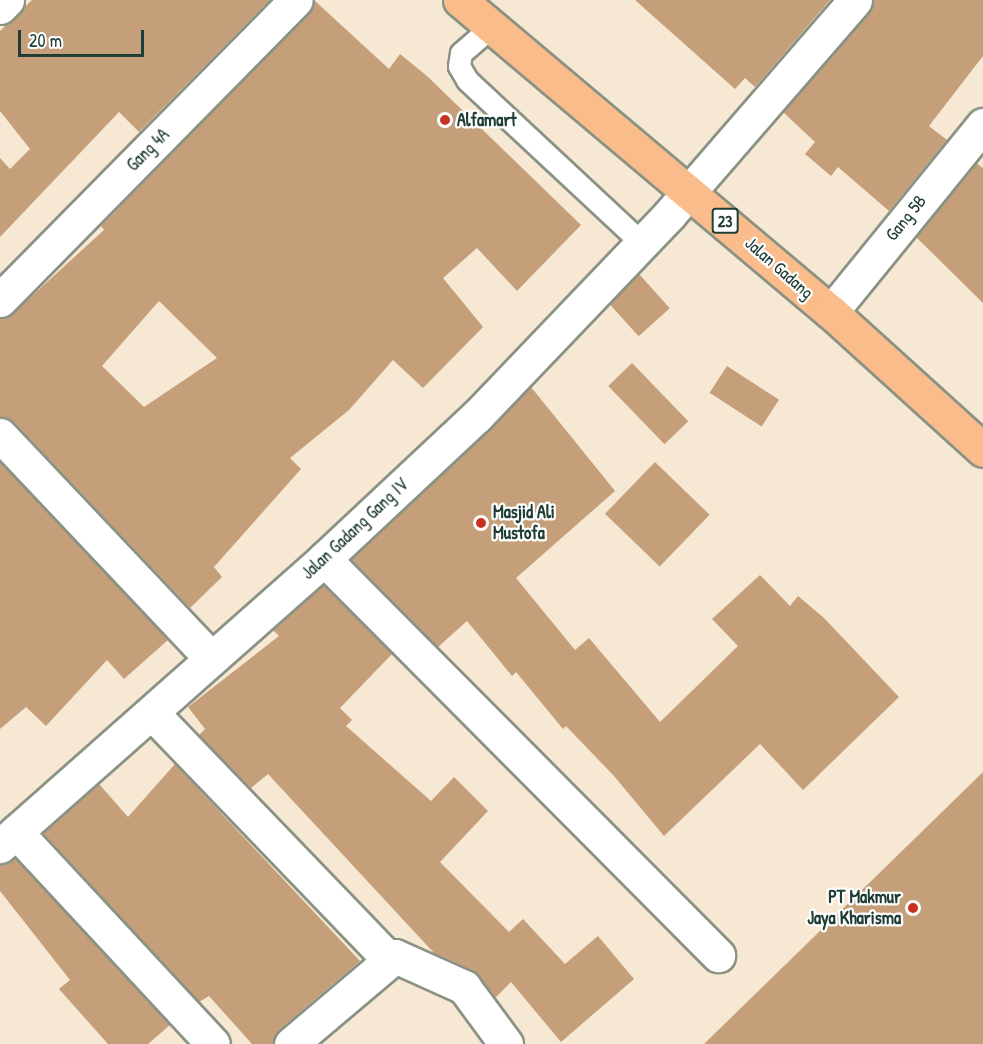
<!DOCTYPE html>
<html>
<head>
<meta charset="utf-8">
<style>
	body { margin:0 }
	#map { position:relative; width:983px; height:1044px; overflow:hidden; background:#f6e8d3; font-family:"Patrick Hand",sans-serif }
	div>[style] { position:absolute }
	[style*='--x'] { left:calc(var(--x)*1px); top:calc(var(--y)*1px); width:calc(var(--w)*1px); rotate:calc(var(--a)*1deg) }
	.building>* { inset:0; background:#c49f7a; transform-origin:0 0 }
	.roads { filter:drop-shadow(2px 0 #8a9284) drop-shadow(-2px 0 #8a9284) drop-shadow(0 2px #8a9284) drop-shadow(0 -2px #8a9284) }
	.service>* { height:21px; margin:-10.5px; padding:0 10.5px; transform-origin:10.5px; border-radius:10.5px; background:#fff }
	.minor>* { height:33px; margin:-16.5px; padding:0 16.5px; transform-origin:16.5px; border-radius:16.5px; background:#fff }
	.trunk>* { height:33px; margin:-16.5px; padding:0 16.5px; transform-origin:16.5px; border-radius:16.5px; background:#f9bc8a }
	.dots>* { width:16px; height:16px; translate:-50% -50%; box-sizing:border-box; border:3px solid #fff; border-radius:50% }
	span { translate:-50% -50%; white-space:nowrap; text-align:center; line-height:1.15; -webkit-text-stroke:4.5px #fff; paint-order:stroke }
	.shield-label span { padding:2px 4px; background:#fff; border:2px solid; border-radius:4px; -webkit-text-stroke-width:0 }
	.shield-label { font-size:16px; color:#1f3d34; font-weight:700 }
	.poi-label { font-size:18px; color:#1f3d34; font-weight:700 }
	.left { translate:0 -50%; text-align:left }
	.right { translate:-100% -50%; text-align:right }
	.street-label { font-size:18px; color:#1f3d34 }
	.scale { position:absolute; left:18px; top:30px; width:126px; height:27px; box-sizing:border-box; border:3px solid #1f3d34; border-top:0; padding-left:8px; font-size:18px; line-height:21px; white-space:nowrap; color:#1f3d34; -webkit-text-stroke:4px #fff; paint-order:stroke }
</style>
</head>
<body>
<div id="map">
	<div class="building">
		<div style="clip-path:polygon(32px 0,270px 0,139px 132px,119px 112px,0 237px,0 158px,10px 169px,30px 149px,0 111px,0 31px)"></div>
		<div style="clip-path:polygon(evenodd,314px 0,389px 69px,400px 54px,427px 76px,581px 225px,517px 291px,477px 248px,443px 278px,483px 327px,423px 388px,393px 360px,349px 410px,290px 458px,301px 469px,214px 567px,222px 577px,190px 608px,14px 422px,0 417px,0 318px,13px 313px,104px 230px,101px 226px,309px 13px,314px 0,159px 301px,217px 358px,144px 407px,102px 366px,159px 301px)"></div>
		<div style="clip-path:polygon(635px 0,830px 0,755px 87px,745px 78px,735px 89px)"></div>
		<div style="clip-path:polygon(873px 0,983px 0,983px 56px,929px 126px,947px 140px,889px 211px,838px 167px,831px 176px,805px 154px,815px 142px,783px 112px,869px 12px)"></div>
		<div style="clip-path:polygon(976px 163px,983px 168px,983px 303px,916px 237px)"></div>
		<div style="left:639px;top:274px;width:46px;height:42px;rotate:48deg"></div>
		<div style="left:632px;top:363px;width:81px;height:33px;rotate:46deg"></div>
		<div style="left:727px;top:366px;width:62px;height:32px;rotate:33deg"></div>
		<div style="clip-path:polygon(531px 387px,615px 491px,516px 578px,575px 650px,589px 638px,660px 722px,738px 646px,712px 619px,760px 575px,790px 606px,798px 596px,824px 618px,899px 697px,803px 790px,760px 744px,664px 836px,614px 776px,566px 726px,563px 729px,516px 672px,512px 676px,467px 621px,438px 647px,351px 559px)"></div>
		<div style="clip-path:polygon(0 462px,168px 640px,124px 679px,107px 660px,46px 726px,26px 707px,0 729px)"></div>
		<div style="left:655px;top:462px;width:76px;height:72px;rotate:44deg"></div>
		<div style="clip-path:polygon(323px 585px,392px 654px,340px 708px,352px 720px,346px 726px,431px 801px,454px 777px,488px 811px,440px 862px,509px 932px,523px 919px,565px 964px,598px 936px,634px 979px,561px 1042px,511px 982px,495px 998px,472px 970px,434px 953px,268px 774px,251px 788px,199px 735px,205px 729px,188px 707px,279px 636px,273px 630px)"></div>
		<div style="clip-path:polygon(175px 764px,360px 961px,279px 1030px,273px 1044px,252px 1044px,209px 996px,199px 1002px,43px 833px,99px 784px,128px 817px)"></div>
		<div style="clip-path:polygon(983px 772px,983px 1044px,704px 1044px)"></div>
		<div style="clip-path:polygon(15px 858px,170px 1025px,148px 1044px,108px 1044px,59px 989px,70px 980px,0 891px,0 865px)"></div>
	</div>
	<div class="roads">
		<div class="service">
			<div style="--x:491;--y:27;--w:40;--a:139"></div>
			<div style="--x:461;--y:53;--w:13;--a:99"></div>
			<div style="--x:459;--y:66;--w:16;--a:60"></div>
			<div style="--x:467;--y:80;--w:239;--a:43"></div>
		</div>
		<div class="minor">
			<div style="--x:0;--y:7;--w:10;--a:-45"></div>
			<div style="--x:0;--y:300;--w:421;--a:-45.4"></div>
			<div style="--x:831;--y:312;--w:241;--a:-50.9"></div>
			<div style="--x:0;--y:435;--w:307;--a:46.6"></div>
			<div style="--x:324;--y:559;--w:559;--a:45.15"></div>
			<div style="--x:152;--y:713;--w:340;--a:46.1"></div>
			<div style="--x:16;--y:832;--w:289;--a:47.1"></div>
			<div style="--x:0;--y:846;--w:433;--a:-41.5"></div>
			<div style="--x:324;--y:559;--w:209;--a:-43.1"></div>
			<div style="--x:477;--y:416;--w:278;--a:-46.3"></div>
			<div style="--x:669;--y:215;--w:284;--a:-49.1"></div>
			<div style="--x:291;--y:1044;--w:136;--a:-40.2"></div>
			<div style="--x:395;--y:956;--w:76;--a:24.2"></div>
			<div style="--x:464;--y:987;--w:71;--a:53.6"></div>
		</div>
		<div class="trunk">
			<div style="--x:460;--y:0;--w:485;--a:40.1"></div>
			<div style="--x:831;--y:312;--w:205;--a:42.2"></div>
		</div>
	</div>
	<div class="dots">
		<div style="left:445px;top:120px;background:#c8321e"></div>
		<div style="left:481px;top:523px;background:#c8321e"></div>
		<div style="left:913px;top:908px;background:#c8321e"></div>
	</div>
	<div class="shield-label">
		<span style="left:725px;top:221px">23</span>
	</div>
	<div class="poi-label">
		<span class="left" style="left:457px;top:120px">Alfamart</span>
		<span class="left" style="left:493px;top:523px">Masjid Ali<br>Mustofa</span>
		<span class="right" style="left:901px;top:908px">PT Makmur<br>Jaya Kharisma</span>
	</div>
	<div class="street-label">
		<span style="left:148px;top:150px;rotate:-45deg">Gang 4A</span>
		<span style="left:906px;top:218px;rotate:-51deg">Gang 5B</span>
		<span style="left:779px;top:268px;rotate:41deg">Jalan Gadang</span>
		<span style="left:355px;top:529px;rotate:-43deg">Jalan Gadang Gang IV</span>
	</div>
	<div class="scale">20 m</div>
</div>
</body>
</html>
